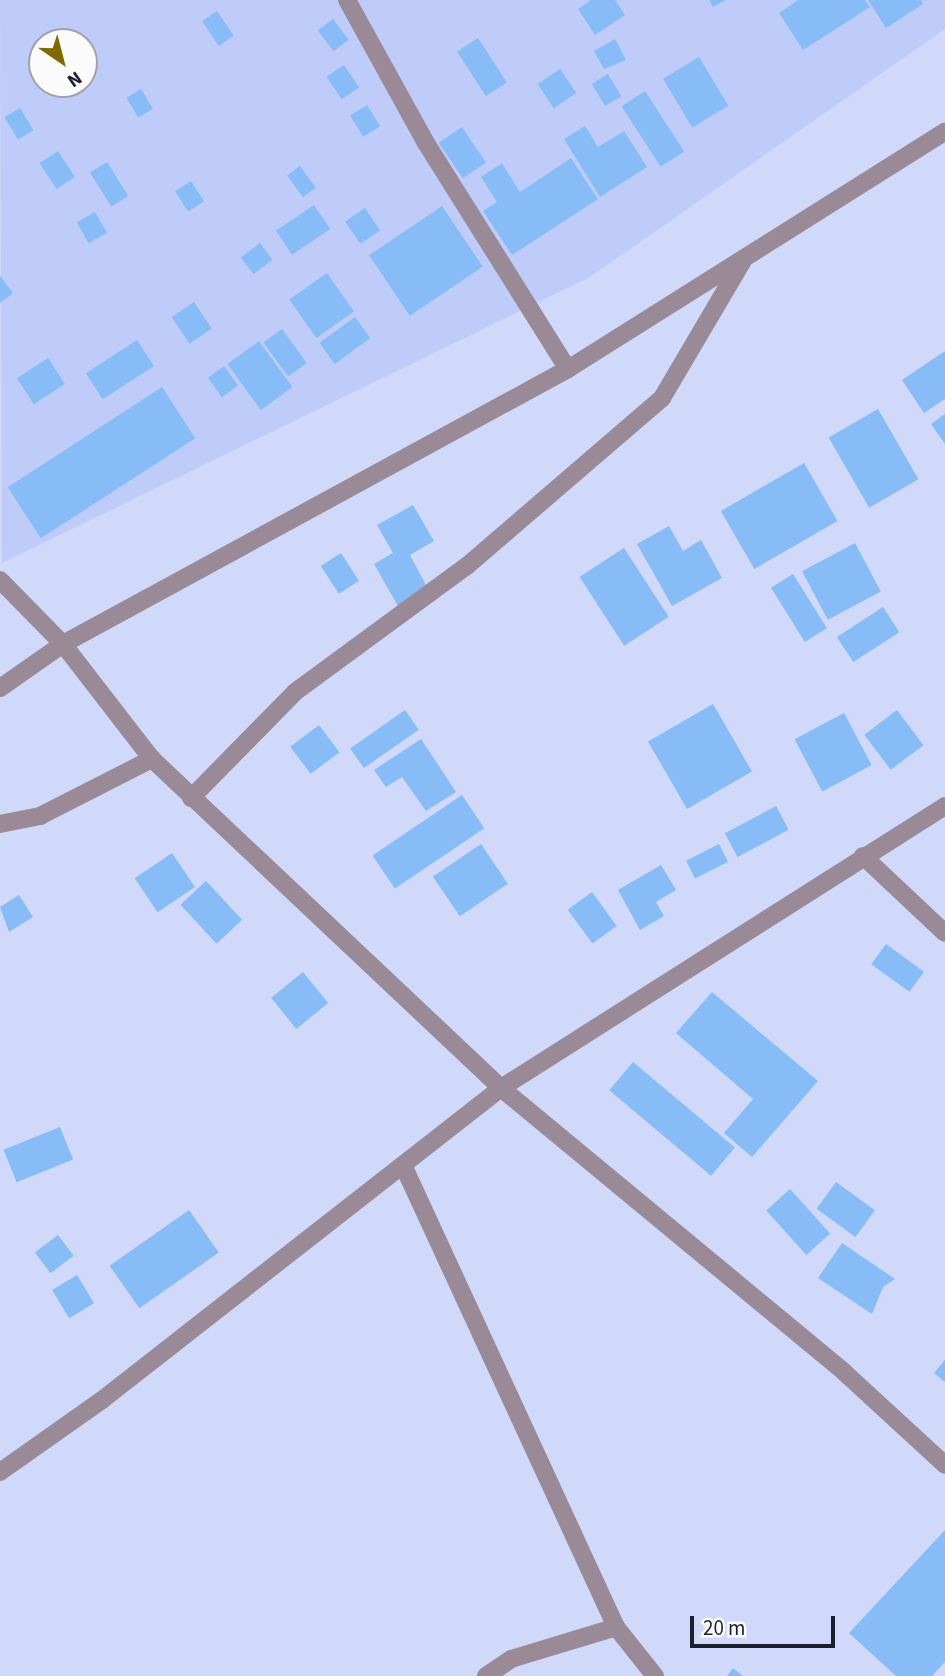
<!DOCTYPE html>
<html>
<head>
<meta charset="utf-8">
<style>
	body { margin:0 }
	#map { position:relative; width:945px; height:1676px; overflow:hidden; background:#d0d9f9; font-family:"Source Sans 3",sans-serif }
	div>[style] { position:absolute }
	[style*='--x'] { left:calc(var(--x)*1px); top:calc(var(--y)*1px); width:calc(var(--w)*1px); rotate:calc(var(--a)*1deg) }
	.built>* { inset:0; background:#bfccfa }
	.building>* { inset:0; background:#88bcf7; transform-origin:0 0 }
	.minor>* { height:18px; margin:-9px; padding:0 9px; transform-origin:9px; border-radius:9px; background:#9a8a97 }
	span { translate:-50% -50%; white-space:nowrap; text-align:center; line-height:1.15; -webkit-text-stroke:5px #fbfbfb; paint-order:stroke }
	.north { position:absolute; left:28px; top:28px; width:70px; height:70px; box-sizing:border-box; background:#fbfbfb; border:2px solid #a1a3a9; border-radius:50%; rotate:145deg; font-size:19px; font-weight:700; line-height:28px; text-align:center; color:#1b1f2e }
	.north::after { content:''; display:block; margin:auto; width:24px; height:32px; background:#816800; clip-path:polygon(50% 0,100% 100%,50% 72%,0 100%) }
	.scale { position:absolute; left:690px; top:1616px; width:145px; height:32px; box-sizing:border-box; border:4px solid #1b1f2e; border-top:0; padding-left:9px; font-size:21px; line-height:24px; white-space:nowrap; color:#1b1f2e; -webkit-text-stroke:5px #fbfbfb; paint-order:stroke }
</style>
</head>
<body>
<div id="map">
	<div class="built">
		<div style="clip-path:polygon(evenodd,0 0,945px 0,945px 29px,590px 277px,2px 563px,0 0,42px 42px,84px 42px,84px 84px,42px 84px,42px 42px)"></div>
	</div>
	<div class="building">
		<div style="clip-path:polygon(591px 0,615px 0,625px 15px,595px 35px,578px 9px)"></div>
		<div style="clip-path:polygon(709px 0,726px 0,713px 7px)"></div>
		<div style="clip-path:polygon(798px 0,865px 0,870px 7px,803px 50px,779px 13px)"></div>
		<div style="clip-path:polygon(868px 0,921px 0,923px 4px,886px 28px)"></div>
		<div style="left:217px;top:11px;width:30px;height:18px;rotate:56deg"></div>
		<div style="left:333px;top:19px;width:26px;height:19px;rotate:53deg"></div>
		<div style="left:478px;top:38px;width:53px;height:25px;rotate:57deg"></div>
		<div style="clip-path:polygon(615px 39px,626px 60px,604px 69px,594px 51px)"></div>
		<div style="left:699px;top:57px;width:57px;height:42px;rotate:59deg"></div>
		<div style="left:344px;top:65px;width:27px;height:21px;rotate:56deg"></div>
		<div style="left:560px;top:69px;width:29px;height:27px;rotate:56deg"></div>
		<div style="left:608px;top:74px;width:26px;height:19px;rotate:59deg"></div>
		<div style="left:141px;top:89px;width:23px;height:17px;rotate:59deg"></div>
		<div style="left:645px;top:91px;width:72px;height:28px;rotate:57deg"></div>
		<div style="left:367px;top:105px;width:25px;height:20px;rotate:58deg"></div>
		<div style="left:20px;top:108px;width:26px;height:18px;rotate:59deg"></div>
		<div style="clip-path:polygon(585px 126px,598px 147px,624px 131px,647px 167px,600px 197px,564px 139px)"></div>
		<div style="left:462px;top:127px;width:43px;height:28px;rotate:56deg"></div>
		<div style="left:58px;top:151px;width:31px;height:22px;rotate:57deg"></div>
		<div style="clip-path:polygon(571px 158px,598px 199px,512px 255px,483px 211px,497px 202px,481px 177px,502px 163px,520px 192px)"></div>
		<div style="left:107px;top:162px;width:40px;height:20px;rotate:58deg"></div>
		<div style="left:300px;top:166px;width:27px;height:16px;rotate:54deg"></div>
		<div style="left:191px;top:181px;width:24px;height:19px;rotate:57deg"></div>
		<div style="left:314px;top:205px;width:29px;height:46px;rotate:56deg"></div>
		<div style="left:442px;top:206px;width:73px;height:88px;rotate:56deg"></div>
		<div style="left:365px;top:208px;width:27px;height:24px;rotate:56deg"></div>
		<div style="left:95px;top:212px;width:24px;height:21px;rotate:60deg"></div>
		<div style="left:260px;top:243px;width:21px;height:24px;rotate:53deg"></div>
		<div style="left:327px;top:273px;width:47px;height:46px;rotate:55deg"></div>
		<div style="clip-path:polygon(0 276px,13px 293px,0 303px)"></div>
		<div style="left:194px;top:302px;width:32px;height:27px;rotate:56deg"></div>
		<div style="left:355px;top:317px;width:26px;height:44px;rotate:54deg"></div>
		<div style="left:282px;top:329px;width:42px;height:23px;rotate:54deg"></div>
		<div style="left:137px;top:340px;width:31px;height:61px;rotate:57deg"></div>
		<div style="left:259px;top:341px;width:57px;height:39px;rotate:54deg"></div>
		<div style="clip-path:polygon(945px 351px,945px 399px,924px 413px,902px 380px)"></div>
		<div style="left:48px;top:358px;width:31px;height:37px;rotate:57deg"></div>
		<div style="left:224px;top:366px;width:24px;height:20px;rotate:54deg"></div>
		<div style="left:162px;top:387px;width:61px;height:184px;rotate:57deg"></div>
		<div style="left:878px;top:409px;width:81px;height:57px;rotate:60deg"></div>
		<div style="clip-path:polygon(945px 414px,945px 444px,931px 424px)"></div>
		<div style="left:804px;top:463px;width:67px;height:96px;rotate:60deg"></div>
		<div style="clip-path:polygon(413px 505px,434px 541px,410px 555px,428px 589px,398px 606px,374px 564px,393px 553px,377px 525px)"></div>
		<div style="clip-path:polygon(669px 526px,683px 551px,701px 540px,722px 578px,672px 606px,637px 544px)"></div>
		<div style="left:855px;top:543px;width:55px;height:60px;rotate:62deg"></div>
		<div style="left:624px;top:548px;width:82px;height:53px;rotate:57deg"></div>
		<div style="left:341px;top:553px;width:33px;height:24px;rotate:57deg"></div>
		<div style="left:793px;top:574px;width:64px;height:26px;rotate:58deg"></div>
		<div style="left:883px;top:607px;width:30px;height:55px;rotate:57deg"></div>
		<div style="left:713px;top:704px;width:78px;height:75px;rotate:60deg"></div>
		<div style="left:405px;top:710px;width:24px;height:67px;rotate:55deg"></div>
		<div style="left:897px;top:710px;width:44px;height:41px;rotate:53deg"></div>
		<div style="left:844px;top:713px;width:59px;height:56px;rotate:62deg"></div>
		<div style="left:319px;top:725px;width:34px;height:36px;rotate:53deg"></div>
		<div style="clip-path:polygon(421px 739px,456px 792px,426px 811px,402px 777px,386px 787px,374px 770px)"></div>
		<div style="left:462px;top:795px;width:40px;height:108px;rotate:56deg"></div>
		<div style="left:776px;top:806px;width:27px;height:58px;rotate:62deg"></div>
		<div style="left:481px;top:844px;width:48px;height:58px;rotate:56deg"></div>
		<div style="left:719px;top:844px;width:20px;height:37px;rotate:63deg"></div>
		<div style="left:172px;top:853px;width:41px;height:45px;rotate:56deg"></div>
		<div style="clip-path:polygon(661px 865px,676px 890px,656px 902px,664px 916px,640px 930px,618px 890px)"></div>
		<div style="left:206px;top:881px;width:53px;height:35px;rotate:47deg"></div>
		<div style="left:592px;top:892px;width:42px;height:30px;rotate:54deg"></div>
		<div style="clip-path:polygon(19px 895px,33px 917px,9px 932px,0 907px)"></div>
		<div style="left:886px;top:944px;width:47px;height:25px;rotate:36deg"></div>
		<div style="left:303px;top:972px;width:40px;height:41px;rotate:51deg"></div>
		<div style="clip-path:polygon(712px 992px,818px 1081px,752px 1157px,724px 1133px,753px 1099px,676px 1033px)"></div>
		<div style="left:633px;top:1062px;width:133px;height:37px;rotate:40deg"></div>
		<div style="left:60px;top:1127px;width:35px;height:61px;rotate:68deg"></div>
		<div style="left:836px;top:1182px;width:48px;height:33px;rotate:36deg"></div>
		<div style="left:790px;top:1189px;width:60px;height:32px;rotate:48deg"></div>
		<div style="left:189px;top:1210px;width:52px;height:97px;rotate:55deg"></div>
		<div style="left:58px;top:1235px;width:26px;height:29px;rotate:53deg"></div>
		<div style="clip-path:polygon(842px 1243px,895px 1279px,883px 1287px,872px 1314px,818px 1278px)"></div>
		<div style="left:77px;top:1275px;width:33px;height:29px;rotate:59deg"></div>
		<div style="clip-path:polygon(945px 1360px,945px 1382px,934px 1373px)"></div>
		<div style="clip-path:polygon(945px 1530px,945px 1662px,932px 1676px,896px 1676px,849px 1633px)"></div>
		<div style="clip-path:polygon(733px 1668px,743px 1676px,727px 1676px)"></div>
	</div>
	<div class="minor">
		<div style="--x:347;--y:0;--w:163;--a:61.1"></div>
		<div style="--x:426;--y:143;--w:267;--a:57.9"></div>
		<div style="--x:0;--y:580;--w:90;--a:45.5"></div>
		<div style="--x:63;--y:644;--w:145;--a:52.3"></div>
		<div style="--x:152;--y:759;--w:480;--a:43.3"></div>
		<div style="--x:501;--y:1088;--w:445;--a:39.6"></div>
		<div style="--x:844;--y:1372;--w:137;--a:42.6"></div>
		<div style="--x:0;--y:688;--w:77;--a:-34.9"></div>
		<div style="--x:63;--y:644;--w:575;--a:-28.57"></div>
		<div style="--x:568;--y:369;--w:445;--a:-32.2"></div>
		<div style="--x:191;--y:798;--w:148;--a:-45.5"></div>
		<div style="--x:295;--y:692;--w:215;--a:-36.3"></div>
		<div style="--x:468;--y:565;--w:256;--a:-40.7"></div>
		<div style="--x:662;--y:398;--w:158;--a:-59.5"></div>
		<div style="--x:0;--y:824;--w:41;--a:-11.3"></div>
		<div style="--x:40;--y:816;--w:126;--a:-27"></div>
		<div style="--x:863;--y:856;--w:112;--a:43.2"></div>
		<div style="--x:403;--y:1165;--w:509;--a:65.25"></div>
		<div style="--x:616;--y:1627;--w:63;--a:51.5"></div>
		<div style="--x:0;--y:1472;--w:125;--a:-35.2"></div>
		<div style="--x:102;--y:1400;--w:507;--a:-38.02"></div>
		<div style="--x:501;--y:1088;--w:526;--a:-32.42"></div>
		<div style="--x:486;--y:1676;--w:30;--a:-34"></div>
		<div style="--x:511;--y:1659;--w:110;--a:-16.9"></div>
	</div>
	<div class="north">N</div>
	<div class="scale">20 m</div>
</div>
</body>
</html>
